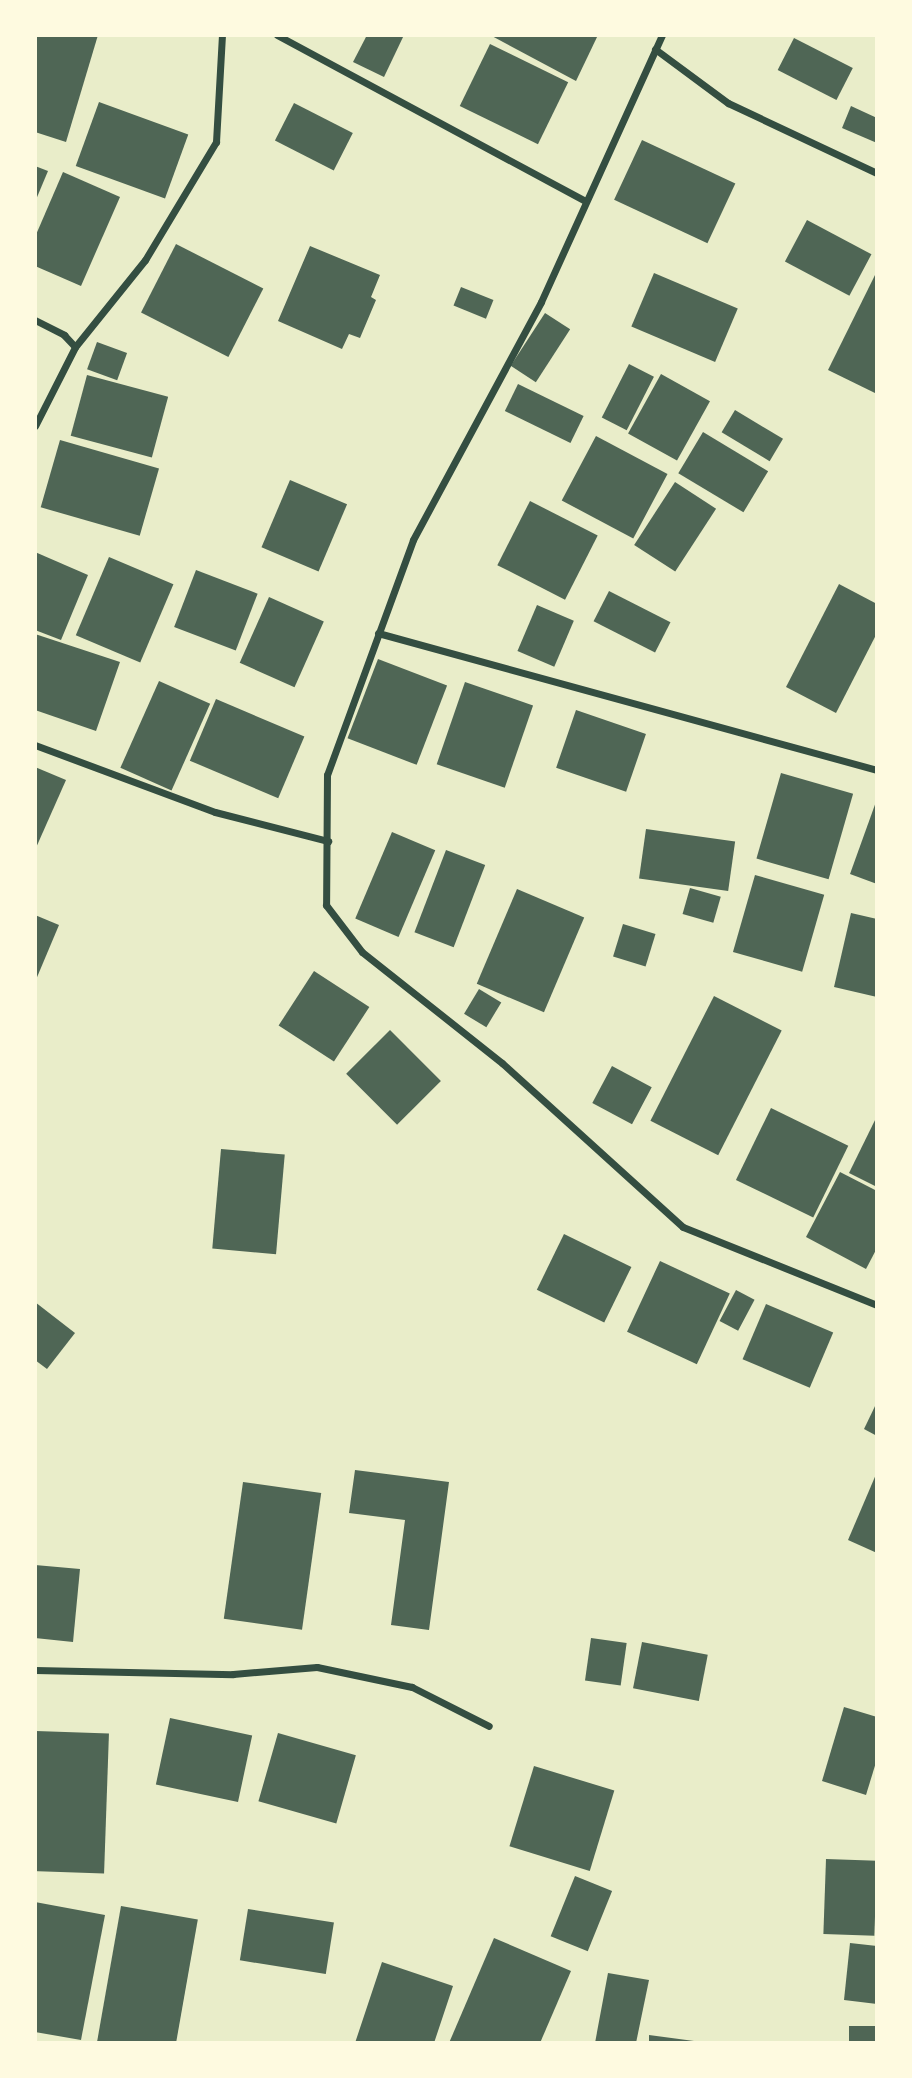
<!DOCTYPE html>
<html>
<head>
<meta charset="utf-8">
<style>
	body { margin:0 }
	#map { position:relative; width:912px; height:2078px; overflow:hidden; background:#e9edc9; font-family:Helvetica,sans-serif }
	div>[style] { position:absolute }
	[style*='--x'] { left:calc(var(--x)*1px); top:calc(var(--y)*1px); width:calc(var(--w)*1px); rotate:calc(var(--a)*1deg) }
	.building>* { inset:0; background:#4f6655; transform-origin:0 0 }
	.minor>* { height:7px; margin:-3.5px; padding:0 3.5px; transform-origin:3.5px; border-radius:3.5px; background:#344e41 }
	span { translate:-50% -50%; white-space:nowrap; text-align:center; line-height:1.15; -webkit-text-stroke:5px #fefae0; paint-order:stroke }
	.frame { position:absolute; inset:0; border:37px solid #fefae0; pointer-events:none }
</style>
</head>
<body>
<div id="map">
	<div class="building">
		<div style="clip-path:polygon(35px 35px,98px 35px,66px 142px,35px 132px)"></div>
		<div style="clip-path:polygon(367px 35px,404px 35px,384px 77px,353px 62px)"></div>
		<div style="clip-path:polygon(490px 35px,598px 35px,576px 81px)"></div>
		<div style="left:794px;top:38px;width:66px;height:36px;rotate:27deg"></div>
		<div style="left:490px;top:44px;width:87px;height:69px;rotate:26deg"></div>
		<div style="left:99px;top:102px;width:95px;height:68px;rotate:20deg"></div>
		<div style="left:294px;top:103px;width:66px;height:42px;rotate:27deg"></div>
		<div style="clip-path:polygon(851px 106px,877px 118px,877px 143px,842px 128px)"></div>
		<div style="left:642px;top:140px;width:103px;height:66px;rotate:25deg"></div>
		<div style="clip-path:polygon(35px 166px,48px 171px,35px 202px)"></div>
		<div style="clip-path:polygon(63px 172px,120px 197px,81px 286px,35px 266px,35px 237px)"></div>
		<div style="left:807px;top:220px;width:73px;height:47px;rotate:28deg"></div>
		<div style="left:176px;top:244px;width:98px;height:77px;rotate:27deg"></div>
		<div style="clip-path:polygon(310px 246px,380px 275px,371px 297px,376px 300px,360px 338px,349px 334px,342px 349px,278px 321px)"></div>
		<div style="clip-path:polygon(877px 271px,877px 394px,828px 370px)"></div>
		<div style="left:654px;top:273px;width:91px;height:58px;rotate:23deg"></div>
		<div style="left:461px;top:287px;width:35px;height:20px;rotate:22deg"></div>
		<div style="left:545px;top:313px;width:30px;height:63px;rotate:33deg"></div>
		<div style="left:97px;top:342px;width:32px;height:29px;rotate:20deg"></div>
		<div style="left:629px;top:364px;width:28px;height:60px;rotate:27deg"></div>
		<div style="left:661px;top:374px;width:56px;height:68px;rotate:29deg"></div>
		<div style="left:87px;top:375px;width:84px;height:63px;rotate:15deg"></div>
		<div style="left:518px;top:384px;width:73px;height:30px;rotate:26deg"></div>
		<div style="left:735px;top:410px;width:56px;height:26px;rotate:31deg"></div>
		<div style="left:703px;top:432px;width:76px;height:48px;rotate:31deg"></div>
		<div style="left:596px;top:436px;width:81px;height:73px;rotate:28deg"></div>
		<div style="left:60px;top:440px;width:103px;height:70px;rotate:16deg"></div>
		<div style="left:290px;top:480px;width:62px;height:73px;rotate:23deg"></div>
		<div style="left:675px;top:482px;width:49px;height:75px;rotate:33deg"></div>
		<div style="left:530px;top:501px;width:76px;height:72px;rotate:27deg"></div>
		<div style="clip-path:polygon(35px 552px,88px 575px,61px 640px,35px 630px)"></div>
		<div style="left:109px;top:557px;width:70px;height:85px;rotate:23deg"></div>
		<div style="left:196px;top:570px;width:66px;height:61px;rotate:21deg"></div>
		<div style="clip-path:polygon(839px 584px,877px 604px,877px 633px,836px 713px,786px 687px)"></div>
		<div style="left:609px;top:591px;width:69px;height:34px;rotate:27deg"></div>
		<div style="left:269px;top:597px;width:60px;height:72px;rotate:24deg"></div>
		<div style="left:537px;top:605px;width:40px;height:50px;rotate:23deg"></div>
		<div style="clip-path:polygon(35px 634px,120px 662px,96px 731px,35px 710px)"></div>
		<div style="left:378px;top:659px;width:74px;height:85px;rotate:21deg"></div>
		<div style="left:159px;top:681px;width:56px;height:95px;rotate:24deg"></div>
		<div style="left:465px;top:682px;width:72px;height:87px;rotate:19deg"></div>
		<div style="left:216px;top:699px;width:96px;height:67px;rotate:23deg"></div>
		<div style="left:576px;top:710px;width:74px;height:61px;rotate:19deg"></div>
		<div style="clip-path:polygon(35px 767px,66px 780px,35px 850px)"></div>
		<div style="left:781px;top:773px;width:75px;height:89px;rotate:16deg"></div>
		<div style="clip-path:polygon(877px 799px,877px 884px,850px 874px)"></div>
		<div style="left:646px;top:829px;width:90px;height:50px;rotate:8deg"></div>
		<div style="left:392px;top:832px;width:47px;height:94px;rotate:23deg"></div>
		<div style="left:446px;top:850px;width:42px;height:88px;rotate:21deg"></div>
		<div style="left:755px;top:875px;width:72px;height:80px;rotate:16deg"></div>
		<div style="left:690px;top:888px;width:32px;height:27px;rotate:16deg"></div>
		<div style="left:517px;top:889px;width:73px;height:103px;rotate:23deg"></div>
		<div style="clip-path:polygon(851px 913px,877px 919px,877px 997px,834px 987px)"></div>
		<div style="clip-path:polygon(35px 915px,59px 925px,35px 982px)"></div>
		<div style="left:623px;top:924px;width:34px;height:34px;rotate:17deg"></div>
		<div style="left:314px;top:971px;width:66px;height:65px;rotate:33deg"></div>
		<div style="left:479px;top:989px;width:26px;height:29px;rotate:31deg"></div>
		<div style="left:714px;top:996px;width:76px;height:140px;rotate:27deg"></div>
		<div style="left:390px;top:1030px;width:72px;height:62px;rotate:45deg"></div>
		<div style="left:612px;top:1066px;width:45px;height:42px;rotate:28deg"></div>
		<div style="left:771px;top:1108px;width:86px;height:80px;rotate:26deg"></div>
		<div style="clip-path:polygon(877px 1116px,877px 1187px,849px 1173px)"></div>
		<div style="left:221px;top:1149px;width:64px;height:100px;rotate:5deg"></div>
		<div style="clip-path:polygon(840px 1172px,877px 1191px,877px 1248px,866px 1269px,806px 1237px)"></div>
		<div style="left:564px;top:1234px;width:75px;height:62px;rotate:26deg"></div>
		<div style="left:660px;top:1261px;width:77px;height:78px;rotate:25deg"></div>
		<div style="left:736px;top:1290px;width:21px;height:35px;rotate:28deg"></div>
		<div style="clip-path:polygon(35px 1302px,75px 1333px,47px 1369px,35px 1360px)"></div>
		<div style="left:766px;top:1304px;width:73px;height:60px;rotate:23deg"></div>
		<div style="clip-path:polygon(877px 1402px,877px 1436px,864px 1429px)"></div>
		<div style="clip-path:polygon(355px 1470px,449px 1482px,429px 1630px,391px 1625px,405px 1520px,349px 1513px)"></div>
		<div style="clip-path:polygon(877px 1472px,877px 1553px,848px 1540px)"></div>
		<div style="left:243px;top:1482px;width:79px;height:138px;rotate:8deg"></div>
		<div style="clip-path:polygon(35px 1565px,80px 1569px,73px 1642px,35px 1638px)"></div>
		<div style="left:591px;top:1638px;width:36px;height:43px;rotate:8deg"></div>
		<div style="left:642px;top:1642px;width:67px;height:47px;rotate:11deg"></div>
		<div style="clip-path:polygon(844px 1707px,877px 1717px,877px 1759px,866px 1795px,822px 1781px)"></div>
		<div style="left:170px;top:1718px;width:84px;height:68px;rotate:12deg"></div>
		<div style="left:36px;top:1731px;width:73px;height:140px;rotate:2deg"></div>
		<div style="left:278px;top:1733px;width:81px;height:71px;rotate:16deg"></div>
		<div style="left:534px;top:1766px;width:84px;height:84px;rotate:17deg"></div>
		<div style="left:826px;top:1859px;width:51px;height:75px;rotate:2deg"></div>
		<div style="left:575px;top:1876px;width:40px;height:65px;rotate:22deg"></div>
		<div style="clip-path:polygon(35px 1902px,105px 1915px,81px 2040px,35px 2032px)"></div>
		<div style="left:121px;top:1906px;width:78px;height:139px;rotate:10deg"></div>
		<div style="left:248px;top:1909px;width:87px;height:52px;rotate:9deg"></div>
		<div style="clip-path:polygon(494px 1938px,571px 1971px,540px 2043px,449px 2043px)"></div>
		<div style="clip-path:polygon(850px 1943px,877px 1946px,877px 2004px,844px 2000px)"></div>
		<div style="clip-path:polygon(382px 1962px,453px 1986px,434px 2043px,355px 2043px)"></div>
		<div style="clip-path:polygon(608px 1973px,649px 1980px,636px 2043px,595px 2043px)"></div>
		<div style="left:849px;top:2026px;width:28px;height:17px"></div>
		<div style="clip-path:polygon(649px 2035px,694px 2041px,694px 2043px,649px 2043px)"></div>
	</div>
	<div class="minor">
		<div style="--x:277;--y:35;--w:350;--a:28.3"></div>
		<div style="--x:662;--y:35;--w:293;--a:114.4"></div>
		<div style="--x:541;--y:302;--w:270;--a:118.3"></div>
		<div style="--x:413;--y:540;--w:250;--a:110.1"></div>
		<div style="--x:327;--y:775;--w:130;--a:90.4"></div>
		<div style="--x:326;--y:905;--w:59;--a:52.5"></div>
		<div style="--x:362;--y:952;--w:179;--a:38.4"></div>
		<div style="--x:502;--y:1063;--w:244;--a:42.2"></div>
		<div style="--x:683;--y:1227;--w:209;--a:21.9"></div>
		<div style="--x:655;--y:49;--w:91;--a:36.5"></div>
		<div style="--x:728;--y:103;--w:165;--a:25.2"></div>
		<div style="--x:35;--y:320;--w:33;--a:27"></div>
		<div style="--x:64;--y:335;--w:16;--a:47"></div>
		<div style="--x:35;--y:426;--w:89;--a:-63.1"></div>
		<div style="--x:75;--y:347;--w:112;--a:-51.2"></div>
		<div style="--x:145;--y:260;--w:138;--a:-59"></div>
		<div style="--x:216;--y:142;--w:107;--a:-86.8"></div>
		<div style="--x:378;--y:633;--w:517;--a:15.35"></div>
		<div style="--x:35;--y:745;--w:192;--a:20.4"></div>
		<div style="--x:215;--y:812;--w:117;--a:14.4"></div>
		<div style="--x:35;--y:1670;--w:198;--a:1.2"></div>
		<div style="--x:233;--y:1674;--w:84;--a:-4.8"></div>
		<div style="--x:317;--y:1667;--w:97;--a:11.9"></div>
		<div style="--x:412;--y:1687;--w:86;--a:26.9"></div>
	</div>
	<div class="frame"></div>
</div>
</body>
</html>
